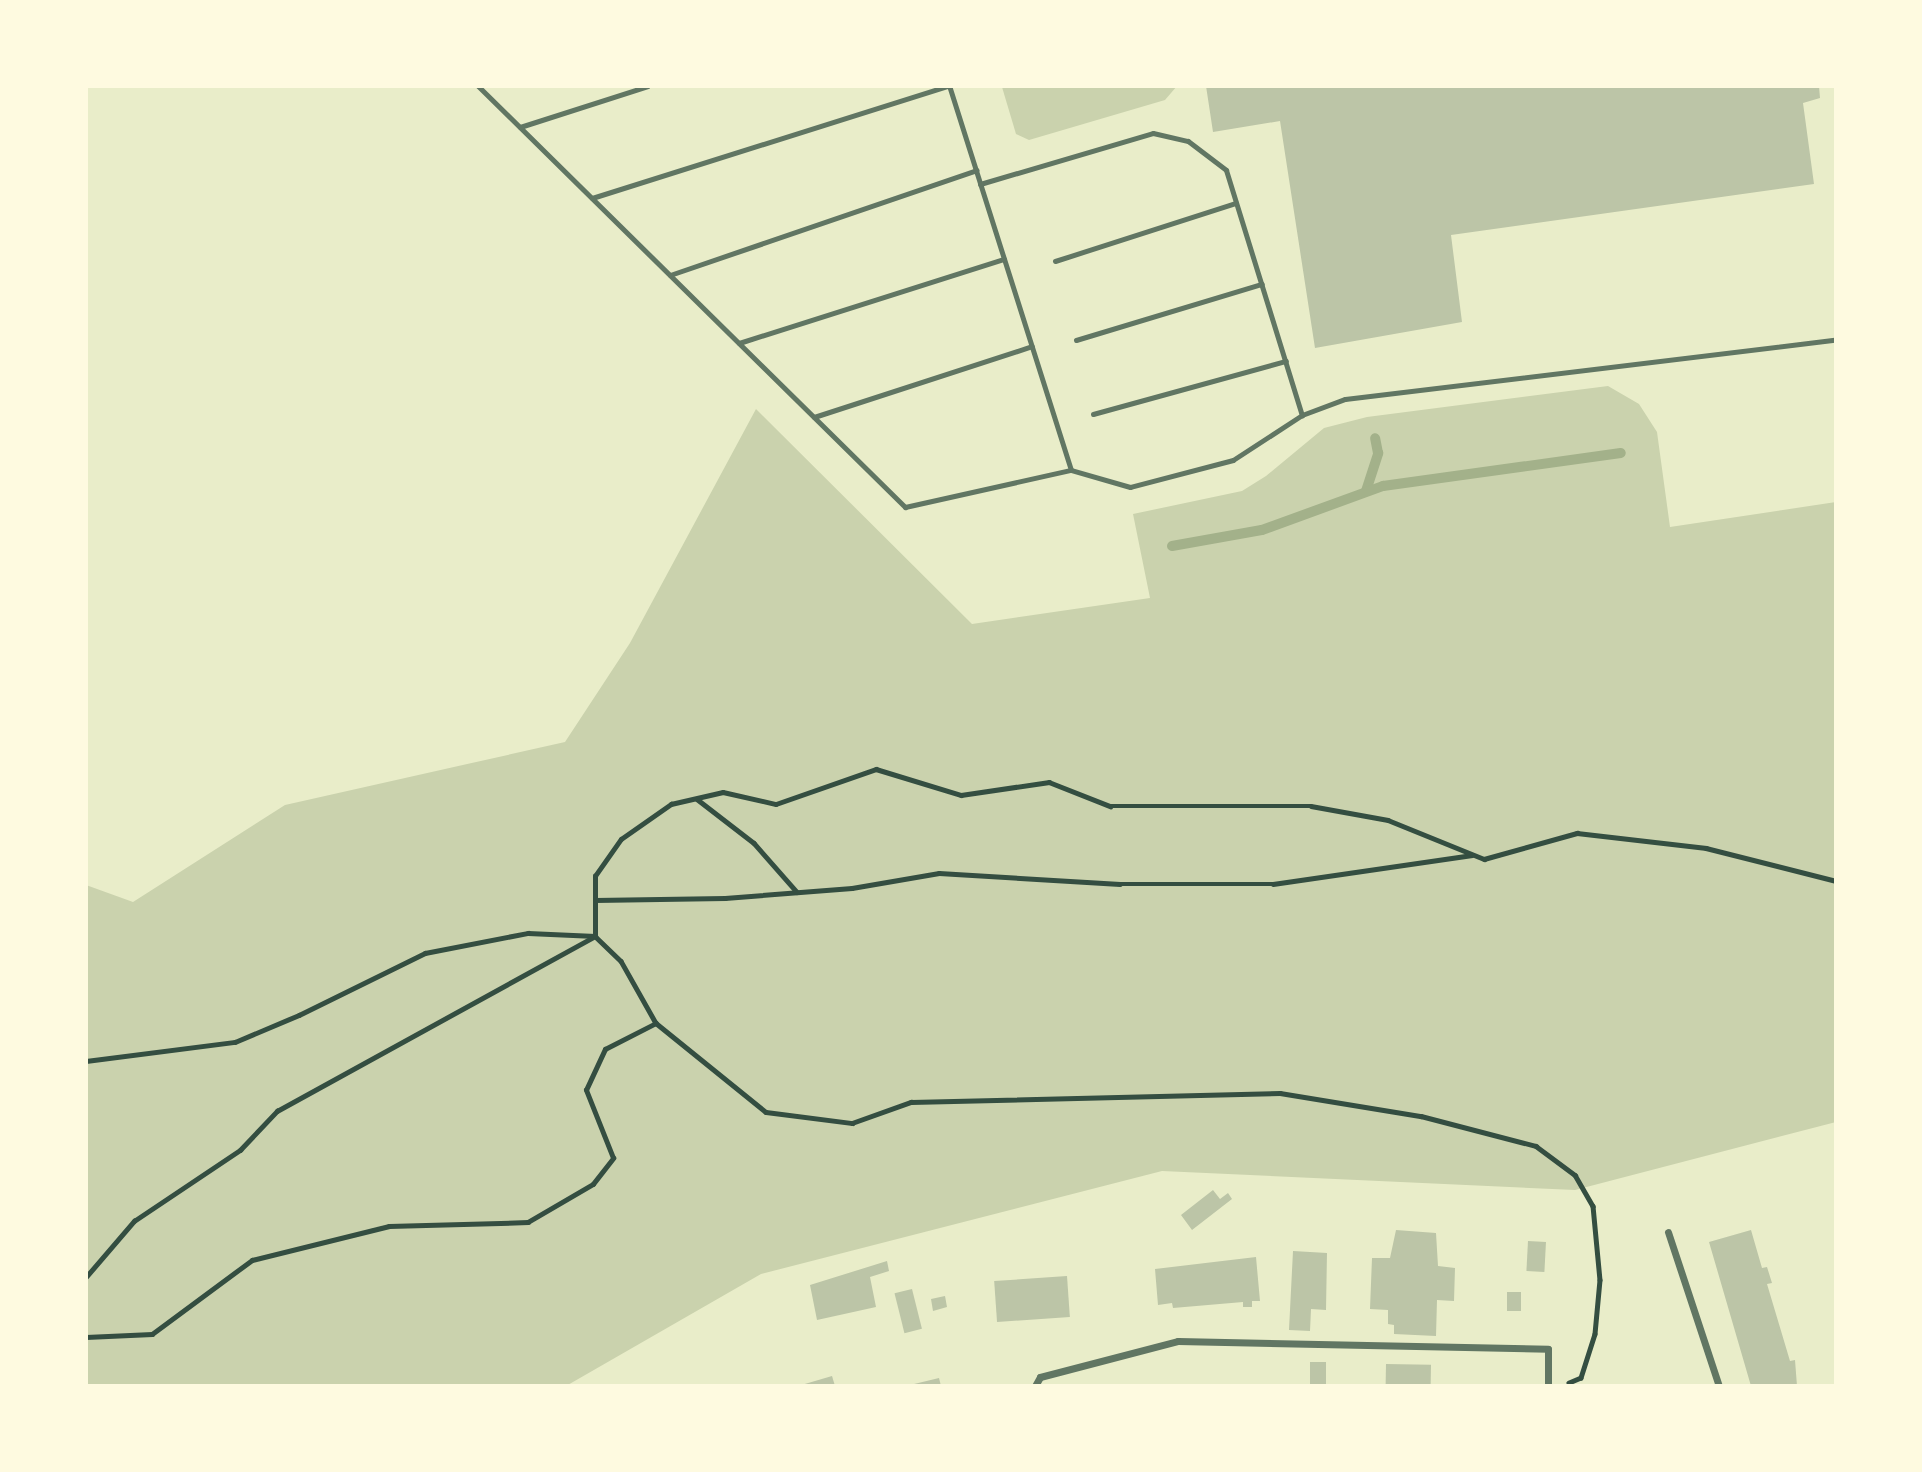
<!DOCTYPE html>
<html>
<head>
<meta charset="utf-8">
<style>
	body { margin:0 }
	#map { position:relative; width:1922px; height:1472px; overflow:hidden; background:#e9edc9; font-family:Poppins,sans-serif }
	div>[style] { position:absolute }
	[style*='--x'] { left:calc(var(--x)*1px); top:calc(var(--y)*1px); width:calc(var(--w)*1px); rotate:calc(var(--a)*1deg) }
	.green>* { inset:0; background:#cad2ad }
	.stream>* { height:10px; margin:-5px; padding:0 5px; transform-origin:5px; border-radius:5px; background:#a3b18a }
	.building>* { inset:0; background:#bcc5a7; transform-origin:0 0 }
	.path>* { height:4.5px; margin:-2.25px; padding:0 2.25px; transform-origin:2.25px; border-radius:2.25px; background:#344e41 }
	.service>* { height:5px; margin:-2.5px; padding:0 2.5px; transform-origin:2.5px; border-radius:2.5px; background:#617663 }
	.minor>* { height:7px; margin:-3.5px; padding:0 3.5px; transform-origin:3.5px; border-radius:3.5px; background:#617663 }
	span { translate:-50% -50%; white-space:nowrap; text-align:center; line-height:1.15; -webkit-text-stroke:5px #fefae0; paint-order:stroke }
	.frame { position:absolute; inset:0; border:88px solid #fefae0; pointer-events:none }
</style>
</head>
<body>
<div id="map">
	<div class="green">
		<div style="clip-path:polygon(1177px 86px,1165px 100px,1029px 140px,1016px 134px,1002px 87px)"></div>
		<div style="clip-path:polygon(1608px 386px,1639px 404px,1657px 432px,1670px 527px,1836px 502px,1836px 1122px,1575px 1190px,1162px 1171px,761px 1274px,566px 1386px,86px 1386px,86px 885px,133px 902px,285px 805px,565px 742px,630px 643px,756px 409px,972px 624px,1150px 598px,1133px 514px,1242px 491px,1266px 476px,1324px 428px,1367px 417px)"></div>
	</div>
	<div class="stream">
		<div style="--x:1366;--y:491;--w:40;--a:-72"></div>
		<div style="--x:1378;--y:453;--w:15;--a:-101"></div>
		<div style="--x:1172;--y:546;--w:91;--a:-10.1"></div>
		<div style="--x:1262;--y:530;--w:129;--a:-20"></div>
		<div style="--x:1383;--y:486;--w:240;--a:-7.9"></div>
	</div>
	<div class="building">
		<div style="clip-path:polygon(1206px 86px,1819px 86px,1820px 98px,1803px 103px,1814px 184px,1451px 235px,1462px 322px,1315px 348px,1280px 121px,1213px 132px)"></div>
		<div style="clip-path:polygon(1213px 1190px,1220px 1199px,1228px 1193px,1232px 1199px,1192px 1230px,1181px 1215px)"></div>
		<div style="clip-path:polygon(1396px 1230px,1436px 1233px,1438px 1266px,1455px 1268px,1454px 1301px,1437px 1300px,1436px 1336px,1394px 1334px,1394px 1325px,1388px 1324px,1388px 1310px,1370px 1309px,1372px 1258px,1390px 1258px)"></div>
		<div style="clip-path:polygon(1751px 1230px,1762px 1268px,1767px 1267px,1772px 1283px,1767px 1284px,1790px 1361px,1795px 1360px,1797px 1386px,1751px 1386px,1709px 1242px)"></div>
		<div style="left:1528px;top:1241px;width:18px;height:30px;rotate:3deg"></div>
		<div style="clip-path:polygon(1293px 1251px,1327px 1253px,1326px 1310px,1311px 1309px,1310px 1331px,1289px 1330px)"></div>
		<div style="clip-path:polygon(1256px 1257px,1260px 1301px,1252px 1301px,1252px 1307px,1243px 1307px,1243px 1302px,1173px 1308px,1172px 1303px,1158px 1305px,1155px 1269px)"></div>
		<div style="clip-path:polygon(887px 1261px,889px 1271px,870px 1277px,876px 1307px,817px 1320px,810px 1285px)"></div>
		<div style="left:1067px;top:1276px;width:41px;height:73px;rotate:86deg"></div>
		<div style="left:912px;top:1289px;width:41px;height:18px;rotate:76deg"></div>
		<div style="left:1507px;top:1292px;width:14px;height:19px"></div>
		<div style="clip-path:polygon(945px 1296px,947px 1307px,933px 1311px,931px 1299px)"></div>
		<div style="left:1310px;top:1362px;width:16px;height:24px"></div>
		<div style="left:1386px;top:1364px;width:45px;height:22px;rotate:1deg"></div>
		<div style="clip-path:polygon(832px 1376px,835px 1386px,798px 1386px)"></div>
		<div style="clip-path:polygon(939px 1378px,941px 1386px,910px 1386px,910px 1385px)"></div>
	</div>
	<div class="path">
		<div style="--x:697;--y:799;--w:72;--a:37.7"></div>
		<div style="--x:754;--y:843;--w:65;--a:48.7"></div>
		<div style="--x:595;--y:900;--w:130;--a:-0.9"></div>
		<div style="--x:725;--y:898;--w:127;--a:-4.5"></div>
		<div style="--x:852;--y:888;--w:88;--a:-9.8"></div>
		<div style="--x:939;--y:873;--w:181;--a:3.5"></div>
		<div style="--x:1120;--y:884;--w:153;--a:0"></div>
		<div style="--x:1273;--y:884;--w:201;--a:-8.3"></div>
		<div style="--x:86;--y:1061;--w:150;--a:-7.3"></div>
		<div style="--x:235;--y:1042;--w:69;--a:-22.9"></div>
		<div style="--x:299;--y:1015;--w:140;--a:-26.2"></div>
		<div style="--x:425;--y:953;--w:105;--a:-11"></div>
		<div style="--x:528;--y:933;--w:67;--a:2.6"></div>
		<div style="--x:595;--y:936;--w:36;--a:44"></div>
		<div style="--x:621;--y:961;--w:71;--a:60.6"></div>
		<div style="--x:656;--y:1023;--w:141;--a:39"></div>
		<div style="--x:766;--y:1112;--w:87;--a:7.3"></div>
		<div style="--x:852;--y:1123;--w:63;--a:-19.6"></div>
		<div style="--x:911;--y:1102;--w:369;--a:-1.4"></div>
		<div style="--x:1280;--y:1093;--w:143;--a:9.3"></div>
		<div style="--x:1421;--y:1116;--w:119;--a:14.6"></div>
		<div style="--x:1536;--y:1146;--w:49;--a:36.6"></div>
		<div style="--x:1575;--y:1175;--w:36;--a:60"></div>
		<div style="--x:1593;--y:1206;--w:74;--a:84.6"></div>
		<div style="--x:1600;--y:1280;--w:54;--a:95.3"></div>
		<div style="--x:1595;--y:1334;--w:46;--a:107.7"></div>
		<div style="--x:1581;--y:1378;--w:13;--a:157"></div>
		<div style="--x:86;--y:1277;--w:74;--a:-49.4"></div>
		<div style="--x:134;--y:1221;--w:128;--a:-33.8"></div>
		<div style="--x:240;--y:1150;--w:54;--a:-46.5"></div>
		<div style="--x:277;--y:1111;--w:363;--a:-28.8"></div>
		<div style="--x:595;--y:936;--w:60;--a:-90"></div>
		<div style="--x:595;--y:876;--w:45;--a:-54.9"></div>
		<div style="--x:621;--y:839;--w:61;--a:-35"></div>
		<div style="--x:671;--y:804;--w:53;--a:-13"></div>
		<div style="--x:723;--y:792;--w:54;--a:12.8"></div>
		<div style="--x:776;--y:804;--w:106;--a:-19.3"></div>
		<div style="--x:876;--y:769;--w:89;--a:17"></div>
		<div style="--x:961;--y:795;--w:89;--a:-8.4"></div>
		<div style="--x:1049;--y:782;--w:66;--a:21.5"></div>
		<div style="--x:1110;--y:806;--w:201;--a:0"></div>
		<div style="--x:1311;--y:806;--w:78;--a:10.3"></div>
		<div style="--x:1388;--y:820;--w:104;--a:22.1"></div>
		<div style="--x:1484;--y:859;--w:97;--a:-15.6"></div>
		<div style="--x:1577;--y:833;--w:130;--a:6.6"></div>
		<div style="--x:1706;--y:848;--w:134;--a:14.2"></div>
		<div style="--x:86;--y:1337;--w:66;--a:-2.6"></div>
		<div style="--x:152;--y:1334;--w:124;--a:-36.5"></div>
		<div style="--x:252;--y:1260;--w:141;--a:-13.9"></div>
		<div style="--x:389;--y:1226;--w:139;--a:-1.6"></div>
		<div style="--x:528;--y:1222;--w:75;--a:-30.3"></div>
		<div style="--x:593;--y:1184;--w:33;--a:-52"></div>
		<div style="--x:613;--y:1158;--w:73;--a:-111.7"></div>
		<div style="--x:586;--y:1090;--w:45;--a:-65.1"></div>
		<div style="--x:605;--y:1049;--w:57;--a:-27"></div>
	</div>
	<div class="service">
		<div style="--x:478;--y:86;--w:600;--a:44.59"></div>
		<div style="--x:905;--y:507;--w:170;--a:-12.6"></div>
		<div style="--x:1071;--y:470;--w:403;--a:-107.6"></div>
		<div style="--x:520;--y:127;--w:134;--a:-17.8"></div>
		<div style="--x:980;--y:184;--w:180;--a:-16.4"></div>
		<div style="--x:1153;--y:133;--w:36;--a:13"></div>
		<div style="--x:1188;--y:141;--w:48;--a:37.3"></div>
		<div style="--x:1226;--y:170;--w:257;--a:72.8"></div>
		<div style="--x:1302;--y:415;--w:82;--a:146.9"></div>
		<div style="--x:1233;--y:460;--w:106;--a:165.3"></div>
		<div style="--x:1130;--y:487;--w:61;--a:-163.9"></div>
		<div style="--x:592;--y:198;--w:373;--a:-17.5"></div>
		<div style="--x:1055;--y:261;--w:190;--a:-17.8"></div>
		<div style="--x:670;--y:275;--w:324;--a:-18.9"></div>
		<div style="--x:1076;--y:340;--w:194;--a:-16.8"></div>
		<div style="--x:739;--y:343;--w:278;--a:-17.6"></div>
		<div style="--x:1093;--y:414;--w:200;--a:-15.4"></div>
		<div style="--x:1302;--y:415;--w:46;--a:-20.4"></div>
		<div style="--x:1345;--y:399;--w:495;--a:-6.9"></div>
		<div style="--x:814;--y:417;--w:229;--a:-18"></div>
	</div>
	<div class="minor">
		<div style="--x:1668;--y:1232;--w:162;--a:71.7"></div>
		<div style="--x:1035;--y:1386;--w:10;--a:-61"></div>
		<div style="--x:1040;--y:1377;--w:143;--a:-14.6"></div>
		<div style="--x:1178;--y:1341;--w:370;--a:1.2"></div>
		<div style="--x:1548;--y:1349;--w:37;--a:90"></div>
	</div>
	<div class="frame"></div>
</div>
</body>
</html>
